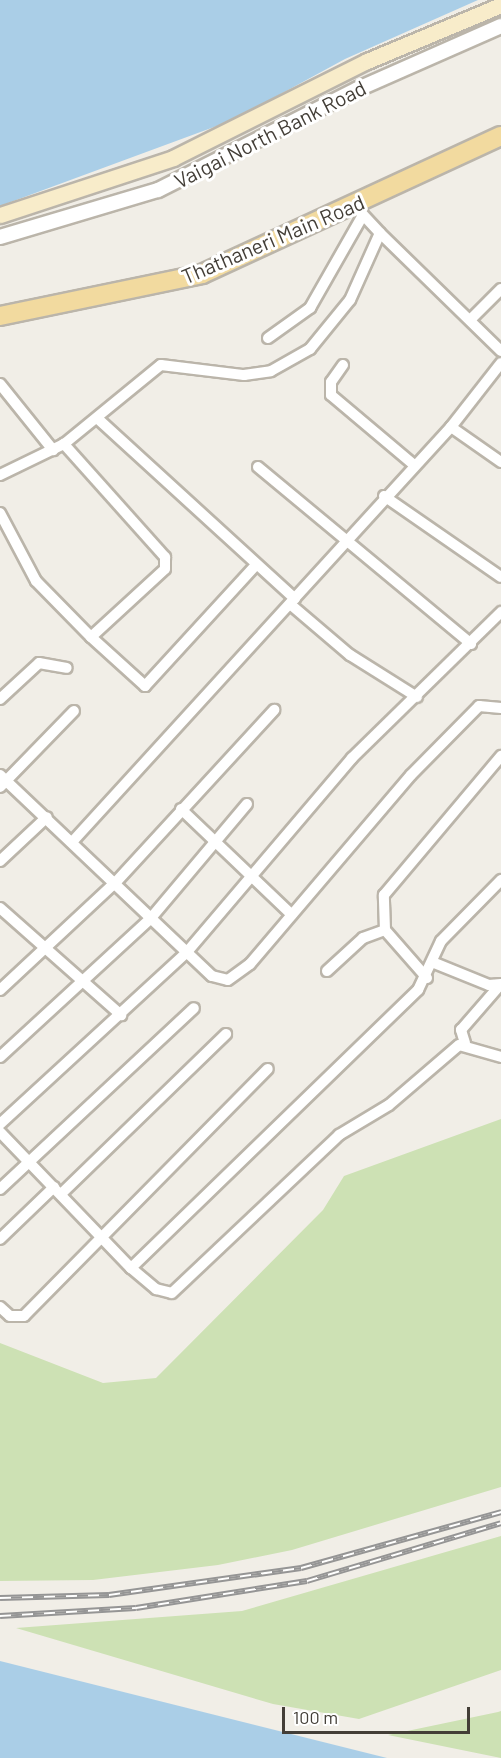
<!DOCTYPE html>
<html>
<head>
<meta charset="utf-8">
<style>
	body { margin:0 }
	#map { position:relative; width:501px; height:1758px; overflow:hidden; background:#f1eee7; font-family:Barlow,sans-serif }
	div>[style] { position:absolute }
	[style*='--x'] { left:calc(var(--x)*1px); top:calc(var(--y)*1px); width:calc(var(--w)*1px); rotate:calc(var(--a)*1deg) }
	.green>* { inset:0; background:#cde1b4 }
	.water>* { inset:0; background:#aacee7 }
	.roads { filter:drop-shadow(2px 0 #bbb5aa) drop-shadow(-2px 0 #bbb5aa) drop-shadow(0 2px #bbb5aa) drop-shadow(0 -2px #bbb5aa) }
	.minor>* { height:10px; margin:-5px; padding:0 5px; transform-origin:5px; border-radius:5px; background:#fff }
	.tertiary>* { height:14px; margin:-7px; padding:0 7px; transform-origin:7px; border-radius:7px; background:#fff }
	.secondary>* { height:15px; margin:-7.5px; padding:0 7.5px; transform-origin:7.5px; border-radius:7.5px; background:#f8ecca }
	.primary>* { height:18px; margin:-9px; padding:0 9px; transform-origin:9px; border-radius:9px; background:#f2da9f }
	.rail>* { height:6px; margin-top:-3px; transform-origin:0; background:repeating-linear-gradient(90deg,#fff 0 11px,#959595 0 22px); box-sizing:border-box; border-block:2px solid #959595 }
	span { translate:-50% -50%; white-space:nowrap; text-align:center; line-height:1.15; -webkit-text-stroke:6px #fff; paint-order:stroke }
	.street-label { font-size:21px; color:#433e37 }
	.scale { position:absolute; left:282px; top:1707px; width:188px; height:27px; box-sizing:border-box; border:3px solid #433e37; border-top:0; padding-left:8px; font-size:18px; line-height:21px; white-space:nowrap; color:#433e37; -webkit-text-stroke:4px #fff; paint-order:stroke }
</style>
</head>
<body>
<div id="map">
	<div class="green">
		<div style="clip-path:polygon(501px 1119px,501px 1487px,292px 1550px,218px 1565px,93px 1580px,0 1581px,0 1343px,103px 1383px,156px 1378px,323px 1210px,344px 1176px)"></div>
		<div style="clip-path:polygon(501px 1536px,501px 1670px,359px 1719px,273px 1704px,16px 1628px,242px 1611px)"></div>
		<div style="clip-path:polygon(501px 1711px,501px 1758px,388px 1735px,498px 1712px)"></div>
	</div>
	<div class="water">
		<div style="clip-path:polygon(0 0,478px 0,345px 59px,233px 120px,0 206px)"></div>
		<div style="clip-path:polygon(0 1661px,387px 1758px,0 1758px)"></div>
	</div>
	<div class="roads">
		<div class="minor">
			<div style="--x:380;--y:233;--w:169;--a:44.3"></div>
			<div style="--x:470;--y:320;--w:44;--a:-45"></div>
			<div style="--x:268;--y:338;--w:52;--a:-35.5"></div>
			<div style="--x:310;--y:308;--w:107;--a:-60.3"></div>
			<div style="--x:343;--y:365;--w:21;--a:125"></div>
			<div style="--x:331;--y:382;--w:13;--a:90"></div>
			<div style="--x:331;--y:395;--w:109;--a:40.1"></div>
			<div style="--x:0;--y:384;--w:85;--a:51.2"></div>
			<div style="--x:97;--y:418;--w:268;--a:42.4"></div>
			<div style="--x:451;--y:427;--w:61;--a:35"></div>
			<div style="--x:258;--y:467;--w:277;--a:39.7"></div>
			<div style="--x:0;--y:475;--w:71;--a:-25.8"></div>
			<div style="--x:64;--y:444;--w:125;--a:-39.2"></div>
			<div style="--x:161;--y:365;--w:84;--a:6.9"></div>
			<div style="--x:244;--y:375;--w:27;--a:-8"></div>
			<div style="--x:271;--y:371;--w:45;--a:-29.4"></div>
			<div style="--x:310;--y:349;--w:63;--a:-50.8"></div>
			<div style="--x:350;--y:300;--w:73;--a:-65.9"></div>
			<div style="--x:380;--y:233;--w:38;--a:-133"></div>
			<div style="--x:384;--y:496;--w:142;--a:34.7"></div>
			<div style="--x:0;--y:513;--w:77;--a:62.1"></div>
			<div style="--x:36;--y:581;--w:78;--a:45.5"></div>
			<div style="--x:91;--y:637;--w:100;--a:-42.6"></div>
			<div style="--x:165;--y:569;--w:12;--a:-90"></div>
			<div style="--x:165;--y:557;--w:152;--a:-131.8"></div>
			<div style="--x:290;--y:604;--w:79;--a:40.4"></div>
			<div style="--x:350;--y:655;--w:79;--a:32.1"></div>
			<div style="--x:91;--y:637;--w:73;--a:42.2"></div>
			<div style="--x:145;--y:686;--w:163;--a:-47.5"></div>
			<div style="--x:0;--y:699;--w:53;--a:-42.7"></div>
			<div style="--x:39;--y:663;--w:28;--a:10"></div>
			<div style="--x:0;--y:775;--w:292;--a:43.5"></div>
			<div style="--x:212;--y:976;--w:16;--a:14"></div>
			<div style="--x:228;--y:980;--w:27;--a:-36"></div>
			<div style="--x:250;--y:964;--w:248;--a:-49.6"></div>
			<div style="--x:411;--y:775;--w:97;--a:-45.4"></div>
			<div style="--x:479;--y:706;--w:22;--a:5"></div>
			<div style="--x:0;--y:787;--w:106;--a:-45.8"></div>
			<div style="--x:181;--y:809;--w:153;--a:43.7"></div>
			<div style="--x:73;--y:841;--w:561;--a:-47.6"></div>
			<div style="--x:451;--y:427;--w:81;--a:-52"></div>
			<div style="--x:0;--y:861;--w:64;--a:-43.1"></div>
			<div style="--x:0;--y:908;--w:162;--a:41.5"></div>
			<div style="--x:432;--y:962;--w:61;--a:22"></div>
			<div style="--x:489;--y:985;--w:12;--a:-5"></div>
			<div style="--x:327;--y:971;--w:49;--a:-42.5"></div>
			<div style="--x:363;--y:938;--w:23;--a:-20"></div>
			<div style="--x:427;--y:978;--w:64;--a:-131.2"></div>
			<div style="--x:385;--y:930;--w:35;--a:-92"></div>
			<div style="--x:384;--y:895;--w:182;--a:-49.9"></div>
			<div style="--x:0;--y:990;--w:158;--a:-43"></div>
			<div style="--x:116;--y:882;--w:234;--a:-47.4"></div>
			<div style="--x:465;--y:1043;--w:14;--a:-107"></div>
			<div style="--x:461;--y:1030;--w:60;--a:-49.1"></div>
			<div style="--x:0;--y:1057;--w:205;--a:-42.6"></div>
			<div style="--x:151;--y:918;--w:149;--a:-49.9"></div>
			<div style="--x:0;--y:1124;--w:254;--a:-42.6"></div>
			<div style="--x:187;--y:952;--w:255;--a:-49.6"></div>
			<div style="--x:352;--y:758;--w:209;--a:-44.4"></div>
			<div style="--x:0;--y:1132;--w:189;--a:46.1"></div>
			<div style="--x:131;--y:1268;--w:33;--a:40"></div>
			<div style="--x:156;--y:1289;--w:16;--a:14"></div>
			<div style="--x:172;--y:1293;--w:230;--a:-43.4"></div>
			<div style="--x:339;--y:1135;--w:58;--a:-31"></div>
			<div style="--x:389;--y:1105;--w:92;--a:-40.6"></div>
			<div style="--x:459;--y:1045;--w:44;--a:15.9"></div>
			<div style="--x:0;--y:1189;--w:265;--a:-43"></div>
			<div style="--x:61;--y:1194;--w:230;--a:-44.1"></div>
			<div style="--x:0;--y:1239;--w:75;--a:-43.9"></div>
			<div style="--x:131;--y:1268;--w:400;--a:-44.1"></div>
			<div style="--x:418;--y:990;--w:54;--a:-64.9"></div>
			<div style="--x:441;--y:941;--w:86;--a:-45.5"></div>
			<div style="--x:0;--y:1307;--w:13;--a:42"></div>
			<div style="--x:10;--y:1316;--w:14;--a:0"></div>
			<div style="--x:24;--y:1316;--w:347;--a:-45.4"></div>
		</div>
		<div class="tertiary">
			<div style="--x:0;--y:237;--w:165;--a:-16.6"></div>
			<div style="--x:158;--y:190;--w:224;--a:-26.8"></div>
			<div style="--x:358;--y:89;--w:156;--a:-23.8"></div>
		</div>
		<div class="secondary">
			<div style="--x:0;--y:215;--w:182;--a:-18.2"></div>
			<div style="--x:173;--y:158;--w:217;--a:-26.6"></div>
			<div style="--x:367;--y:61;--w:145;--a:-22.7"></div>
		</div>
		<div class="primary">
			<div style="--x:0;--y:316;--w:206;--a:-11.7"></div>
			<div style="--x:202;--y:274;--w:329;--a:-24.8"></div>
		</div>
	</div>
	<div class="rail">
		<div style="--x:0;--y:1598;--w:109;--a:-1.6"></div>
		<div style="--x:109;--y:1595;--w:194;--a:-8"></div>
		<div style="--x:301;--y:1568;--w:208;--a:-15.6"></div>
		<div style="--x:0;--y:1616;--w:136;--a:-3.4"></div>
		<div style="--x:136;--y:1608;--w:173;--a:-9"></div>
		<div style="--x:307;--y:1581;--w:202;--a:-16.6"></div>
	</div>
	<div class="street-label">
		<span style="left:270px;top:134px;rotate:-27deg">Vaigai North Bank Road</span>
		<span style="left:273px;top:239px;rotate:-23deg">Thathaneri Main Road</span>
	</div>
	<div class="scale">100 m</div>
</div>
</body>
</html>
